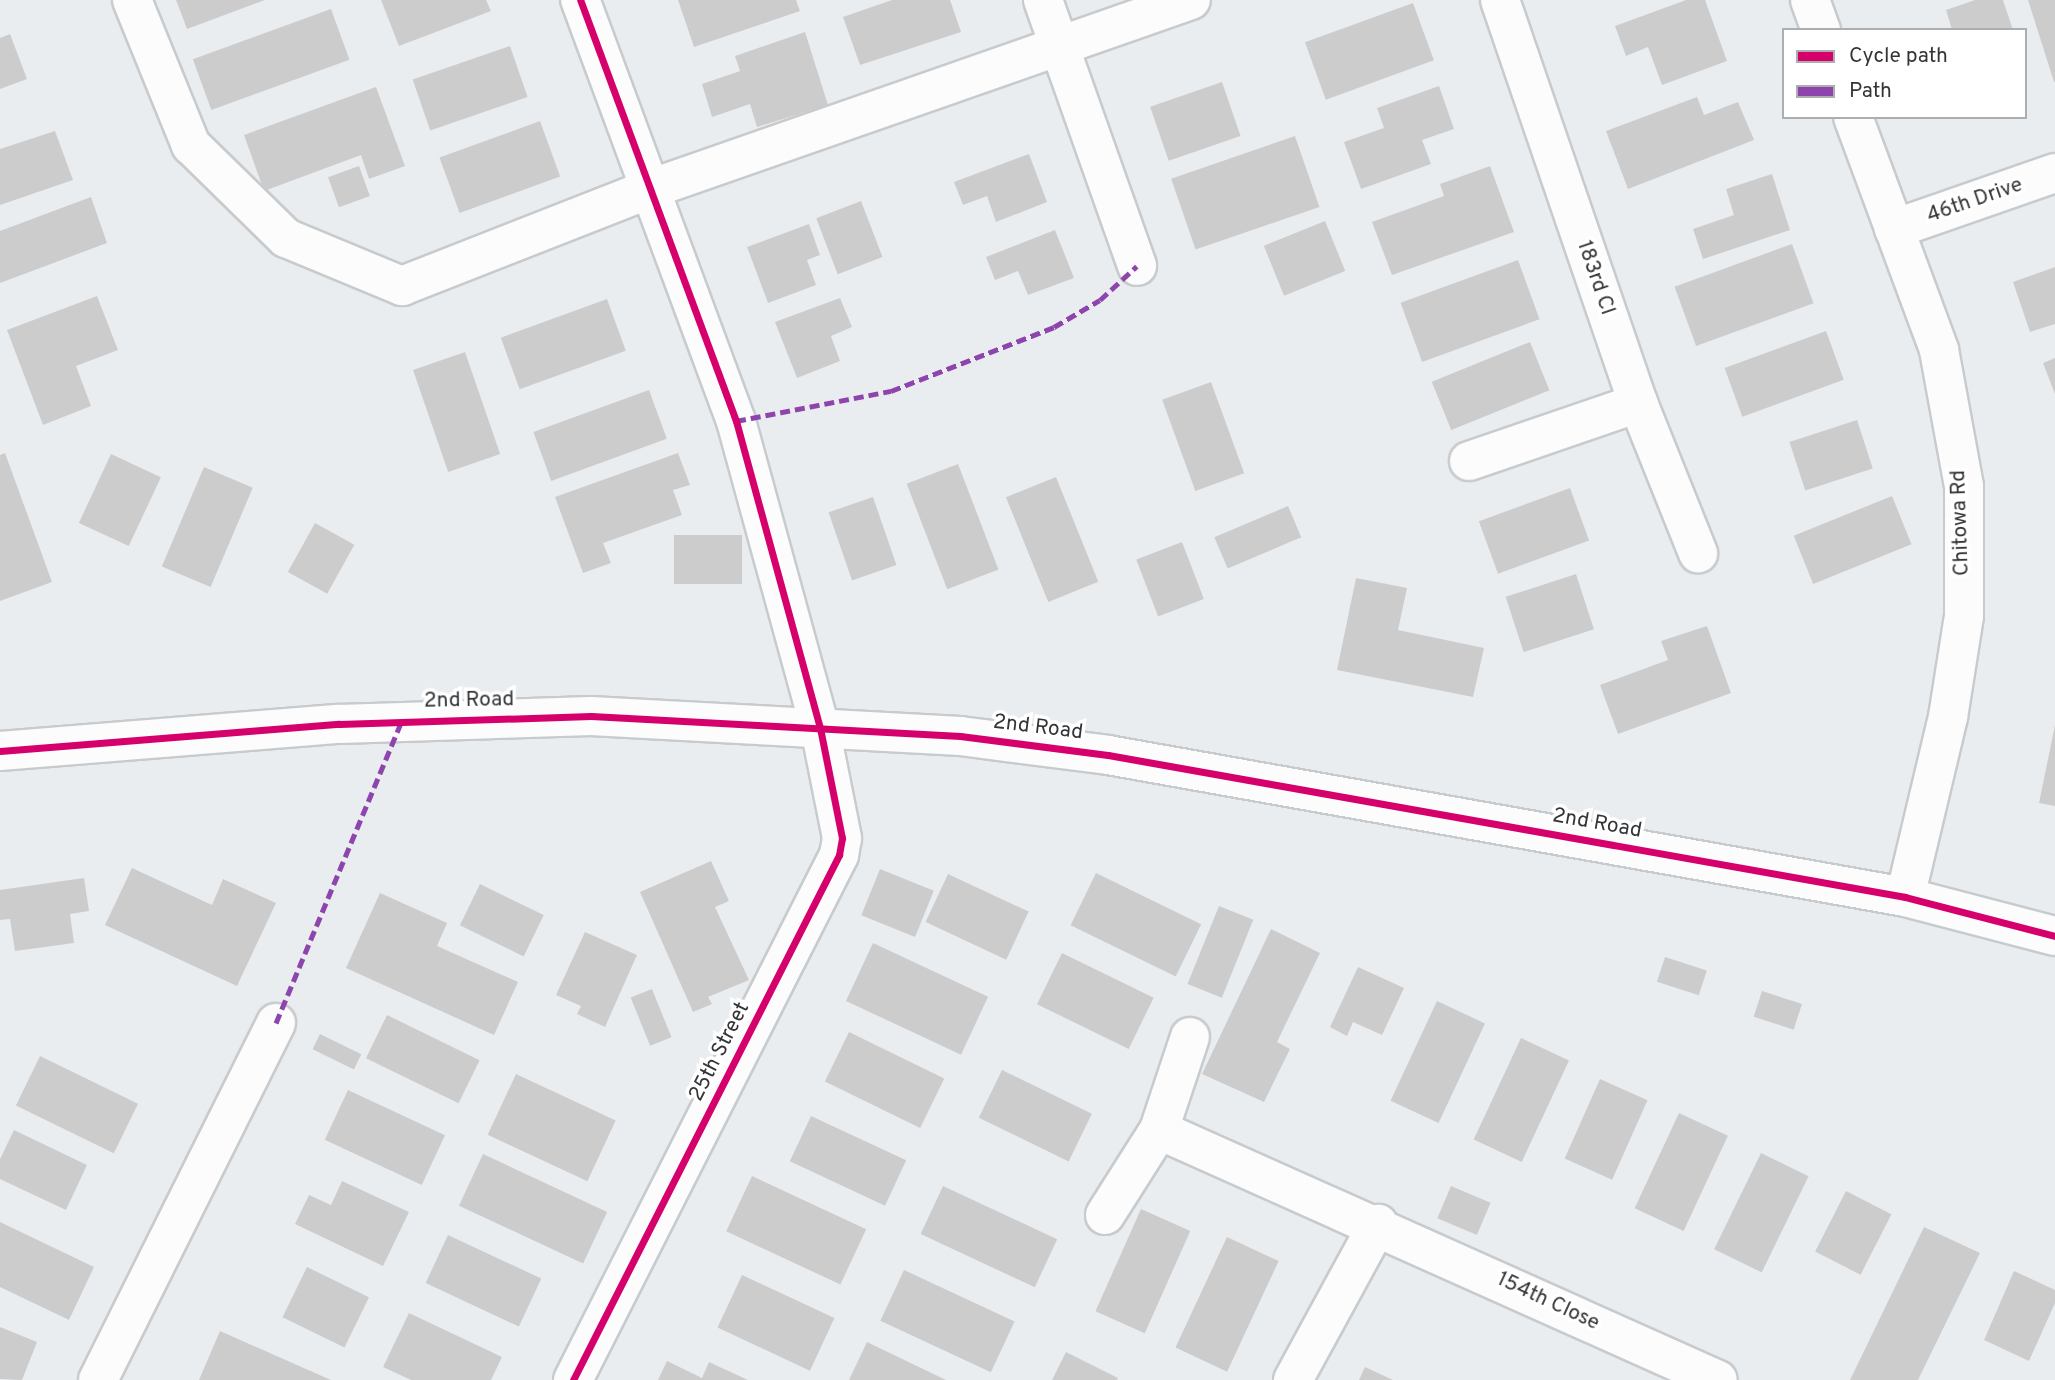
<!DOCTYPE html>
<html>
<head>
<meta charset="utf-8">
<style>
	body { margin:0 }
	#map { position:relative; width:2055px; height:1380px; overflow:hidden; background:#eaedf0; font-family:Overpass,sans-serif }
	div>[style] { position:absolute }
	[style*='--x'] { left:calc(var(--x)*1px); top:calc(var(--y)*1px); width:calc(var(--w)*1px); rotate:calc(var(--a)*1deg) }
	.building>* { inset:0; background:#cccccd; transform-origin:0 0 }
	.roads { filter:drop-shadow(2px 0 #c8cbcd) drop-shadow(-2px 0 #c8cbcd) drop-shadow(0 2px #c8cbcd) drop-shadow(0 -2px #c8cbcd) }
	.minor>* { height:38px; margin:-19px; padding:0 19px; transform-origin:19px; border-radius:19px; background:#fcfcfd }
	.tertiary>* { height:38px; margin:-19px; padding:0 19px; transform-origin:19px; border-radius:19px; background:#fcfcfd }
	.quiet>* { height:5px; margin-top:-2.5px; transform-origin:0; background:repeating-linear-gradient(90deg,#8e44ad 0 10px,transparent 0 15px) }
	.cycleway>* { height:7px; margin:-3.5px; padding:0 3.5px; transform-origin:3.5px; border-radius:3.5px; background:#d6006c }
	span { translate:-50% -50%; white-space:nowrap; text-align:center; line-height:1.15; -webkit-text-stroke:7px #fff; paint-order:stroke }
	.street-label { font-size:21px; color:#323436 }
	.legend { position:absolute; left:1782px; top:28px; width:245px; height:91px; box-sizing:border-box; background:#fff; border:2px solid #adaeaf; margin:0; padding:9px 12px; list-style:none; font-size:21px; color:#323436 }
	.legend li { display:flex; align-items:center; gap:14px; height:35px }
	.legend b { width:35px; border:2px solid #adaeaf }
</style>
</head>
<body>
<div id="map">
	<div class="building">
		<div style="clip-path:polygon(176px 0,265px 0,187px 29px)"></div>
		<div style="clip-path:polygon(381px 0,486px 0,491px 11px,399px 46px)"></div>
		<div style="clip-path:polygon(678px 0,796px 0,800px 11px,694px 47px)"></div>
		<div style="clip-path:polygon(892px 0,950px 0,961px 32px,860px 65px,843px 17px)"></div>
		<div style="clip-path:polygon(1686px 0,1705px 0,1727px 61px,1662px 85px,1648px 47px,1626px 56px,1615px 26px)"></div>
		<div style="clip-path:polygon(1975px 0,2003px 0,2013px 30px,1952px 30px,1946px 10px)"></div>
		<div style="clip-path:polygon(2028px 0,2055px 0,2055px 82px,2054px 82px)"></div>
		<div style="left:1413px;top:3px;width:61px;height:115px;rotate:70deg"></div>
		<div style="left:331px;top:9px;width:54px;height:147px;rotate:70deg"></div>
		<div style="clip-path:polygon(805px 32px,828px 105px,757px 127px,750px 104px,712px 117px,702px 84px,740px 71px,735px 56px)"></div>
		<div style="clip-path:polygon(10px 34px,27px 79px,0 89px,0 38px)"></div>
		<div style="left:510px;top:46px;width:54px;height:103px;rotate:71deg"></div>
		<div style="left:1222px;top:82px;width:57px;height:76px;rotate:71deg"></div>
		<div style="clip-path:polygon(1439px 86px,1454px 129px,1422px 140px,1431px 164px,1361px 189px,1344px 142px,1384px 128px,1377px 108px)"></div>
		<div style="clip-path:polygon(376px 87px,405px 166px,369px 179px,361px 155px,264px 191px,244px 135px)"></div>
		<div style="clip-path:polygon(1697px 97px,1704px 115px,1738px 102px,1754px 140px,1628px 189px,1606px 131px)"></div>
		<div style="left:540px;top:121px;width:59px;height:107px;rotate:70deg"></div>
		<div style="clip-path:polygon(55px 131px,73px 180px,0 205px,0 149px)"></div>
		<div style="left:1295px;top:136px;width:75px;height:131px;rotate:71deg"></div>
		<div style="clip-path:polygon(1029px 154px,1047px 202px,996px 222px,987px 196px,963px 205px,954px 182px)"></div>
		<div style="left:359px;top:166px;width:32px;height:33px;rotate:70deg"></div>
		<div style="clip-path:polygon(1490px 166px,1514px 232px,1392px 275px,1372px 222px,1444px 196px,1440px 184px)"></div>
		<div style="clip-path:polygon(1772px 174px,1790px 230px,1703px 259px,1693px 229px,1734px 215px,1726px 189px)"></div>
		<div style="clip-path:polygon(91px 197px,107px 243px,0 283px,0 231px)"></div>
		<div style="left:861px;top:201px;width:60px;height:48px;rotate:69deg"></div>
		<div style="left:1325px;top:221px;width:54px;height:66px;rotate:68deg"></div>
		<div style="clip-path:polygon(809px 224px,820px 255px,807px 260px,816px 285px,768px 303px,747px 247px)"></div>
		<div style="clip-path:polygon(1055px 230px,1074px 278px,1028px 295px,1018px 271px,995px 280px,986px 257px)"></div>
		<div style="left:1792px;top:244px;width:63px;height:125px;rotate:70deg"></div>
		<div style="left:1518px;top:260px;width:63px;height:125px;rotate:70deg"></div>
		<div style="clip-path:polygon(2055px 267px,2055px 324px,2030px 332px,2013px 282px)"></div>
		<div style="clip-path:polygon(97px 296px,118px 350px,76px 366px,91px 406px,43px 425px,7px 330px)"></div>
		<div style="clip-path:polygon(840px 298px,852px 327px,831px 336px,840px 361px,797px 378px,775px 322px)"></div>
		<div style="left:607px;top:299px;width:55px;height:113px;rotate:70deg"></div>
		<div style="left:1826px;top:331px;width:52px;height:108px;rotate:70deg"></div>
		<div style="left:1530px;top:342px;width:52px;height:106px;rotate:68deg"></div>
		<div style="left:465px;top:352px;width:108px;height:55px;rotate:71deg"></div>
		<div style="clip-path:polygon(2055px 358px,2055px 394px,2043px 363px)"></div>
		<div style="left:1211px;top:382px;width:97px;height:52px;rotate:70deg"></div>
		<div style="left:649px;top:390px;width:52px;height:123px;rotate:70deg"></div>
		<div style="left:1857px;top:420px;width:51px;height:71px;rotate:72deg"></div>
		<div style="clip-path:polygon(5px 453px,52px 582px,0 601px,0 455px)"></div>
		<div style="clip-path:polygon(678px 453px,690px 485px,673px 490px,682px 515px,603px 543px,611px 563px,583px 573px,555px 497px)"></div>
		<div style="left:111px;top:454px;width:55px;height:76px;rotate:25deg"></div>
		<div style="left:958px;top:464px;width:113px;height:55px;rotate:69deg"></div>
		<div style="left:204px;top:467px;width:53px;height:108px;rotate:23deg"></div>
		<div style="left:1056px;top:477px;width:113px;height:54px;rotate:68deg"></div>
		<div style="left:1570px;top:488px;width:56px;height:97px;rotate:70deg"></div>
		<div style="left:1892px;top:496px;width:52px;height:106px;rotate:68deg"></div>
		<div style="left:873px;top:497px;width:72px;height:47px;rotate:71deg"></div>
		<div style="left:1288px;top:506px;width:34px;height:80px;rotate:67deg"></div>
		<div style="left:315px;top:523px;width:45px;height:56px;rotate:29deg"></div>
		<div style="left:674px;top:535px;width:68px;height:49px"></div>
		<div style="left:1182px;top:542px;width:61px;height:49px;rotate:69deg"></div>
		<div style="left:1576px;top:574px;width:58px;height:74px;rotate:72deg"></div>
		<div style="clip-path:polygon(1356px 578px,1407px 588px,1398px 630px,1484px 648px,1473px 697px,1337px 670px)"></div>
		<div style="clip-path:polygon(1707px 626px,1731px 693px,1618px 734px,1600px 685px,1668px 660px,1661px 641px)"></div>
		<div style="clip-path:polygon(2055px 725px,2055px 806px,2039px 803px)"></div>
		<div style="clip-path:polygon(711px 861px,729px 901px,715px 907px,749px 980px,708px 997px,712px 1004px,693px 1012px,640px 892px)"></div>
		<div style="clip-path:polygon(132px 868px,212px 905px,223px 879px,276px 903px,237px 986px,105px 925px)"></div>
		<div style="left:880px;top:869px;width:58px;height:50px;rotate:22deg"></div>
		<div style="left:1096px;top:873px;width:117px;height:58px;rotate:26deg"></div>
		<div style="left:948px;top:874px;width:89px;height:53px;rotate:25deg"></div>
		<div style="clip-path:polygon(84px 878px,89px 911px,70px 914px,74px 943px,15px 951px,10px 919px,0 920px,0 890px)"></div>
		<div style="left:480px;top:884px;width:71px;height:46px;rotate:26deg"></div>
		<div style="clip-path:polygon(380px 893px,447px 923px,437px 946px,518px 982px,494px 1035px,346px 968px)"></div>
		<div style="left:1219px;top:906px;width:37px;height:84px;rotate:22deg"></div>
		<div style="clip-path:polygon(1271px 929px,1320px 953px,1277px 1042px,1290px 1049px,1264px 1102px,1202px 1074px)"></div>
		<div style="clip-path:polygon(585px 932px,637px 955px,605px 1027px,577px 1014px,581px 1006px,556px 995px)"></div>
		<div style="left:873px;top:943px;width:127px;height:64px;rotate:25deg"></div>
		<div style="left:1062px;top:953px;width:102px;height:57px;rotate:26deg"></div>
		<div style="left:1665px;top:957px;width:44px;height:26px;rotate:18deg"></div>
		<div style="clip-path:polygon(1358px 967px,1404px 988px,1382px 1035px,1353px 1022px,1347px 1036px,1330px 1027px)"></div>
		<div style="left:652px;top:989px;width:52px;height:23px;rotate:68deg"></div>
		<div style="left:1762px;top:991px;width:42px;height:27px;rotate:18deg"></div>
		<div style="left:1437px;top:1001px;width:53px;height:110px;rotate:25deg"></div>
		<div style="left:387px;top:1015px;width:103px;height:48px;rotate:26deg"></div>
		<div style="left:849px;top:1032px;width:106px;height:55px;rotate:26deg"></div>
		<div style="left:320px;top:1034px;width:46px;height:17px;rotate:26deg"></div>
		<div style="left:1521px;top:1038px;width:53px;height:112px;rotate:25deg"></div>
		<div style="left:40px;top:1056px;width:109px;height:55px;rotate:26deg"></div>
		<div style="left:1002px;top:1070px;width:100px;height:53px;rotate:26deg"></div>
		<div style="left:516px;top:1074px;width:110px;height:67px;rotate:25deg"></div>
		<div style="left:1600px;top:1079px;width:52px;height:87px;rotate:24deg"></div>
		<div style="left:348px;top:1090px;width:107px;height:55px;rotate:25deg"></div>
		<div style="left:1679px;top:1113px;width:54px;height:105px;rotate:25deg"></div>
		<div style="left:811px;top:1116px;width:105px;height:50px;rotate:25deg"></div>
		<div style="clip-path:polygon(14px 1130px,87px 1165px,66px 1210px,0 1179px,0 1159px)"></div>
		<div style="left:1761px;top:1153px;width:53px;height:107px;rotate:26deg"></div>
		<div style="left:483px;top:1154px;width:137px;height:57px;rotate:25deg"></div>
		<div style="left:752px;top:1176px;width:126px;height:61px;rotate:25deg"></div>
		<div style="clip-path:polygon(342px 1181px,409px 1212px,383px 1266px,295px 1224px,309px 1195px,331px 1205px)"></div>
		<div style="left:943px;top:1186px;width:126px;height:53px;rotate:25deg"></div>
		<div style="left:1451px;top:1186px;width:43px;height:35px;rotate:23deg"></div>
		<div style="left:1846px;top:1191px;width:51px;height:68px;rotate:27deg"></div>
		<div style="left:1141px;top:1209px;width:54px;height:112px;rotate:24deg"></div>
		<div style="clip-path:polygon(0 1222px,94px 1267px,69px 1320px,0 1287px)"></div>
		<div style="clip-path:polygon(1924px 1227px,1980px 1253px,1918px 1380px,1850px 1380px)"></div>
		<div style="left:448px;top:1235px;width:103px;height:53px;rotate:25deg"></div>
		<div style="left:1227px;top:1237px;width:57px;height:122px;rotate:25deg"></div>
		<div style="left:307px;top:1267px;width:69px;height:56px;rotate:26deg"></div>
		<div style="left:904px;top:1270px;width:122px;height:56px;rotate:25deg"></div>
		<div style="clip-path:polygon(2014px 1271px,2055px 1290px,2055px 1303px,2029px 1361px,1984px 1340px)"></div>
		<div style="left:742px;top:1275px;width:102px;height:58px;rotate:25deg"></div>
		<div style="clip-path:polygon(409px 1313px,502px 1357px,491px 1380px,411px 1380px,383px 1367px)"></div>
		<div style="clip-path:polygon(0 1327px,37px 1342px,22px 1380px,0 1379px)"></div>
		<div style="clip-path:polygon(220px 1331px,331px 1380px,199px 1380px)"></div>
		<div style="clip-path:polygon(867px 1342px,946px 1380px,849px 1380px)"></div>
		<div style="clip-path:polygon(1066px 1352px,1118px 1378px,1117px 1380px,1052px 1380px)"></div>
		<div style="clip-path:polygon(667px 1361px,702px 1378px,709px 1362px,748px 1380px,658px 1380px)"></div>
		<div style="clip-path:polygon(1365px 1367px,1393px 1380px,1359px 1380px)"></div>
	</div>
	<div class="roads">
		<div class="minor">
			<div style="--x:132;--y:0;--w:157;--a:67.9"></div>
			<div style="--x:191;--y:145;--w:133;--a:44.4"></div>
			<div style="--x:286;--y:238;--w:126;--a:22.5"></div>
			<div style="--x:402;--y:286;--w:263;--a:-21.4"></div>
			<div style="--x:647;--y:190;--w:576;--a:-19.25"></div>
			<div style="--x:1043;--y:0;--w:282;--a:70.5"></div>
			<div style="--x:1500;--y:0;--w:426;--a:71.1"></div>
			<div style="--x:1638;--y:403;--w:162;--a:68.2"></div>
			<div style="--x:1894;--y:229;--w:170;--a:-19.2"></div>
			<div style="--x:1469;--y:461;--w:179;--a:-18.9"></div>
			<div style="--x:1159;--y:1130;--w:612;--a:24.1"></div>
			<div style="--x:1105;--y:1215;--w:101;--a:-57.6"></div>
			<div style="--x:1159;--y:1130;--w:98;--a:-71.6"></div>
			<div style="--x:98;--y:1380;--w:399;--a:-63.5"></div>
			<div style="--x:573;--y:1380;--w:589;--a:-63.13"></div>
			<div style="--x:839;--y:855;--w:17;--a:-80"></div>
			<div style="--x:842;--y:838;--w:112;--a:-101.3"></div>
			<div style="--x:820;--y:728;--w:318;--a:-105.3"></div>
			<div style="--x:736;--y:421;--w:449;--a:-110.3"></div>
			<div style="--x:1293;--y:1380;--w:178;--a:-61.4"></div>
		</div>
		<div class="tertiary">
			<div style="--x:1810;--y:0;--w:32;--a:70"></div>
			<div style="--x:1853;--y:117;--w:248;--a:69.7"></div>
			<div style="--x:1939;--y:350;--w:138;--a:79.6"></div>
			<div style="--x:1964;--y:486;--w:130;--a:90"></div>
			<div style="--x:1964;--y:616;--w:102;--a:99"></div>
			<div style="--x:1948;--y:717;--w:185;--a:103.4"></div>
			<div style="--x:0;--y:751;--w:340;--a:-4.6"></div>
			<div style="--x:339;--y:724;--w:252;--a:-1.8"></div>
			<div style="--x:591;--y:716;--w:370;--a:3.1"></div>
			<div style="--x:960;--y:736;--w:149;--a:7.3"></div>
			<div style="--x:1108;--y:755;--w:810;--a:10.1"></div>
			<div style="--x:1905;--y:897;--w:155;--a:14.6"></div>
		</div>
	</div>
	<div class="quiet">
		<div style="--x:736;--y:421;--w:158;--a:-11"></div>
		<div style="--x:891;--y:391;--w:175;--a:-21.4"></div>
		<div style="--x:1054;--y:327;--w:53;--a:-30.4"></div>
		<div style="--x:1100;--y:300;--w:50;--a:-42.6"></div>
		<div style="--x:276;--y:1023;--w:328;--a:-67.4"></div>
	</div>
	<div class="cycleway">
		<div style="--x:0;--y:751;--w:340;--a:-4.6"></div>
		<div style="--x:339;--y:724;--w:252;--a:-1.8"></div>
		<div style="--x:591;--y:716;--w:370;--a:3.1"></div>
		<div style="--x:960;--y:736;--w:149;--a:7.3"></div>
		<div style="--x:1108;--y:755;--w:810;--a:10.1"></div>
		<div style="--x:1905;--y:897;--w:155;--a:14.6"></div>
		<div style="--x:573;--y:1380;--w:589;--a:-63.13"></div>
		<div style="--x:839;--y:855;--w:17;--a:-80"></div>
		<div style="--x:842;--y:838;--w:112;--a:-101.3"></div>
		<div style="--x:820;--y:728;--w:318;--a:-105.3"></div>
		<div style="--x:736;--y:421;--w:449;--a:-110.3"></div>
	</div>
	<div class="street-label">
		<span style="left:1975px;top:201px;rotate:-19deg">46th Drive</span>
		<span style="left:1595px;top:278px;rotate:71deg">183rd Cl</span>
		<span style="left:1961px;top:523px;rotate:-92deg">Chitowa Rd</span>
		<span style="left:469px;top:701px;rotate:-1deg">2nd Road</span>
		<span style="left:1038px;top:728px;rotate:7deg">2nd Road</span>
		<span style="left:1597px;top:824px;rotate:10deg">2nd Road</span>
		<span style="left:720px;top:1052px;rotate:-63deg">25th Street</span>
		<span style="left:1548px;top:1302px;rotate:25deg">154th Close</span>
	</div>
	<ul class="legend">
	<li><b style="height:9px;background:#d6006c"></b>Cycle path</li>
	<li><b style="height:9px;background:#8e44ad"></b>Path</li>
	</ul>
</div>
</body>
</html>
